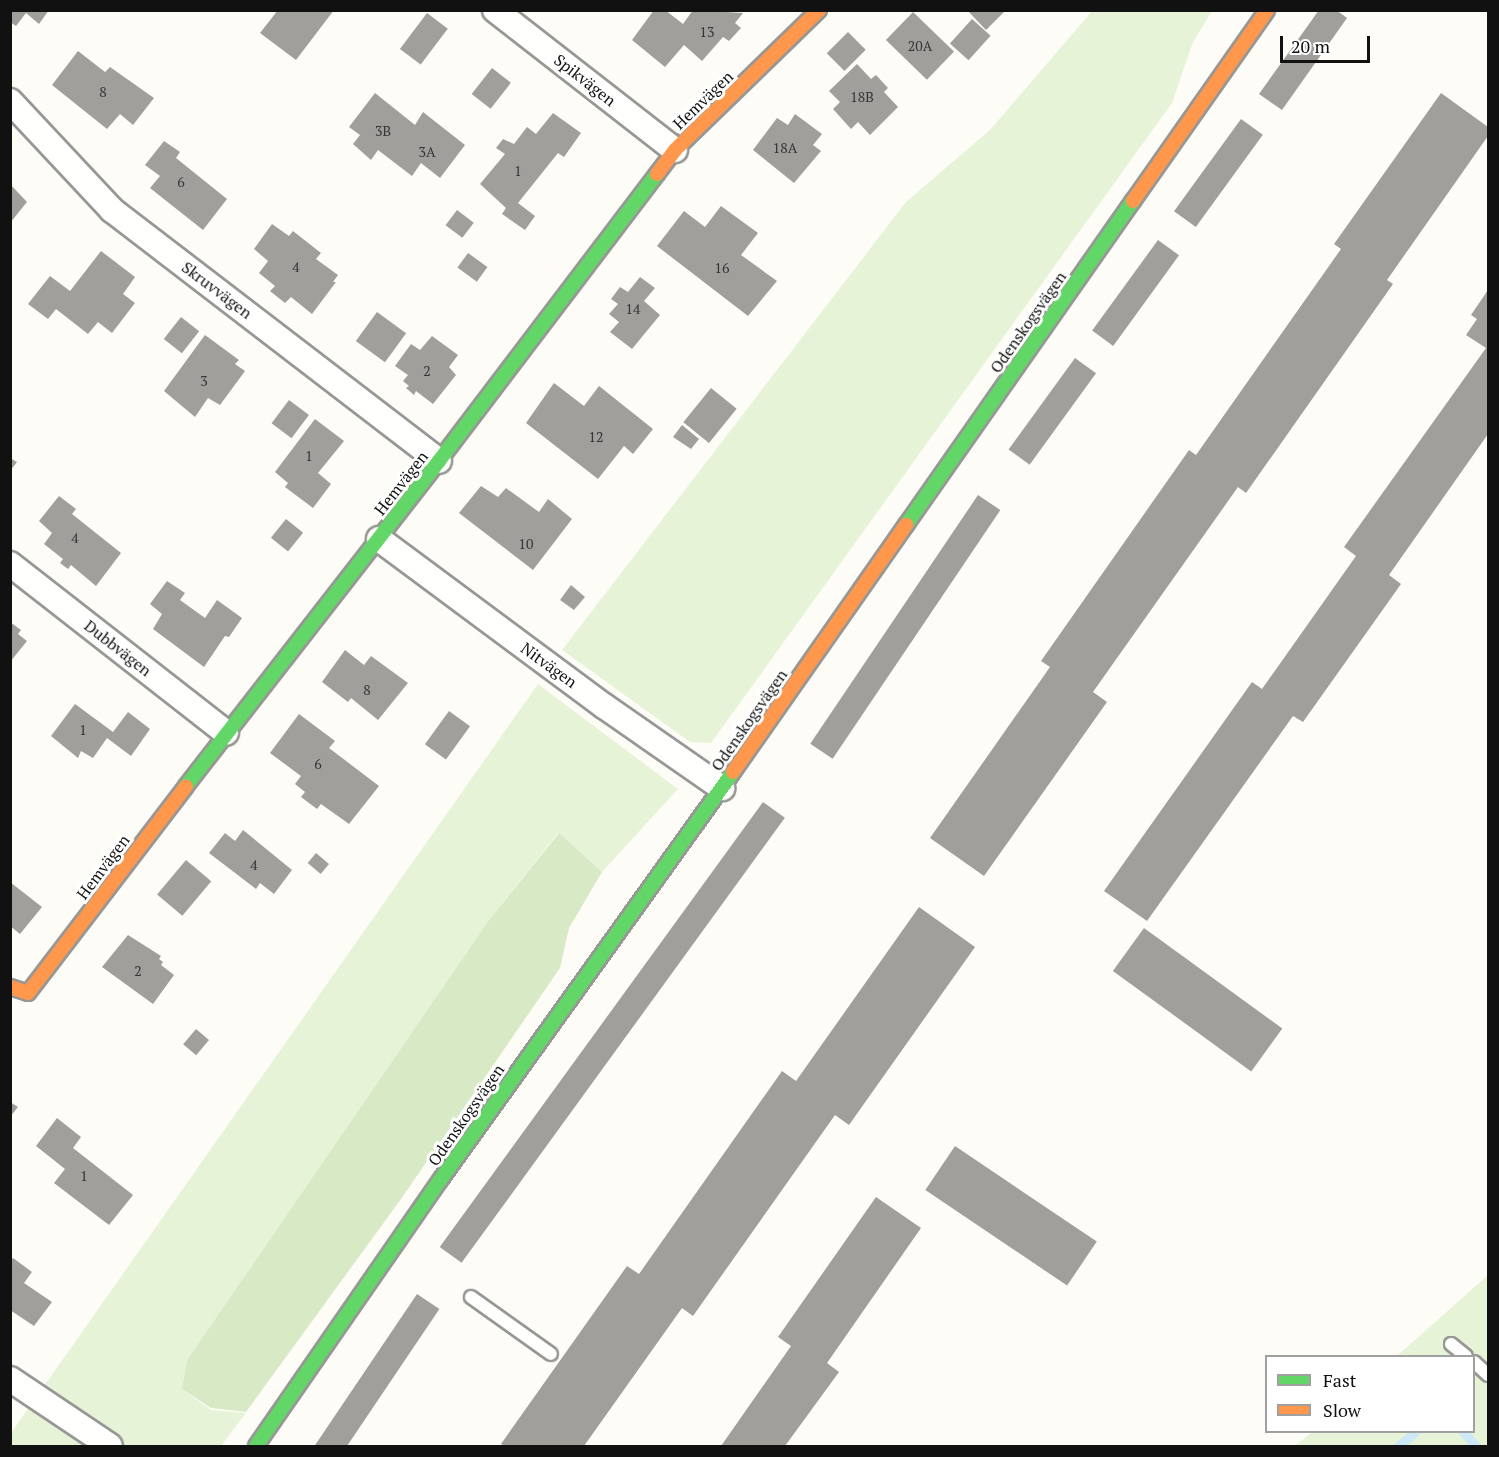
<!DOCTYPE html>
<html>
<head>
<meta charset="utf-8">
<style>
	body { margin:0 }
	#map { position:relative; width:1499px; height:1457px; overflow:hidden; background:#fdfcf7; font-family:"PT Serif",serif }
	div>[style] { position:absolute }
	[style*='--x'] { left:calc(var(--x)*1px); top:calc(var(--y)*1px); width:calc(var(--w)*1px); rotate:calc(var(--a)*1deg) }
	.green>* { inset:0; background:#e7f3d7 }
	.forest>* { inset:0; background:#d8eac5 }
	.stream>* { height:9px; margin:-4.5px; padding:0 4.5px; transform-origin:4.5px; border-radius:4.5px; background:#cde8f7 }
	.building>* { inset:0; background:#a19f9c; transform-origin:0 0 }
	.roads { filter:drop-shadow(2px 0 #979795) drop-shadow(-2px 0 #979795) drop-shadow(0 2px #979795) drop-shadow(0 -2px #979795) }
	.lane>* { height:12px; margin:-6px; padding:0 6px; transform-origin:6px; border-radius:6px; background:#fffffe }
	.street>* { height:24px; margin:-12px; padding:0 12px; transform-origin:12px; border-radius:12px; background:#fffffe }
	.fast>* { height:14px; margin:-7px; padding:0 7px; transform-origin:7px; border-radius:7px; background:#63d668 }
	.slow>* { height:14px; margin:-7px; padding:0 7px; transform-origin:7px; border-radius:7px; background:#ff974d }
	span { translate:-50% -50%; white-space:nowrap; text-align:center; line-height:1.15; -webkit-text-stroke:6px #fff; paint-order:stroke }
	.number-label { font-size:14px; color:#353434 }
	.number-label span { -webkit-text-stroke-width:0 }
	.street-label { font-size:16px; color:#111 }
	.frame { position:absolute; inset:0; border:12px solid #111; pointer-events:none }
	.legend { position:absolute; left:1265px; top:1355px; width:210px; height:78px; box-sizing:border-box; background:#fff; border:2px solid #a0a0a0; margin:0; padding:8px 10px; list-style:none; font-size:18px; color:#111 }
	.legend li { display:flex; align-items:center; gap:12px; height:30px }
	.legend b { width:30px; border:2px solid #a0a0a0 }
	.scale { position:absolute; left:1280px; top:36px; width:90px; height:27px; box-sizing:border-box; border:3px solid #111; border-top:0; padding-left:8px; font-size:18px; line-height:21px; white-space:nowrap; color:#111; -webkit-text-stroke:4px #fff; paint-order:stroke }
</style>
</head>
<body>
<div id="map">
	<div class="green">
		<div style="clip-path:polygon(1092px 11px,1212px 11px,1193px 42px,1172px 103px,711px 743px,690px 742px,562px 650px,906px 202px,990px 130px)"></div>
		<div style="clip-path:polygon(538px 684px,678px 789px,602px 872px,558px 833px,489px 920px,187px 1360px,182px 1389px,211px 1410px,246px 1413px,221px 1446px,11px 1446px,11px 1433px)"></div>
		<div style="clip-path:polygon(1488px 1275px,1488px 1446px,1295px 1446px,1312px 1432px,1474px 1432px,1474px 1356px,1397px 1356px)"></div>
	</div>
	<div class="forest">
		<div style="clip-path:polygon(559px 833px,602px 872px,569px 928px,560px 968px,401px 1199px,246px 1412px,211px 1408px,182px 1389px,187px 1360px,489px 920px)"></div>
	</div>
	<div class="stream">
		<div style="--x:1463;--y:1432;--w:19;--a:47"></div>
		<div style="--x:1398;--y:1446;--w:22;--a:-39"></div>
	</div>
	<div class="building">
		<div style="clip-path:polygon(10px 10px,49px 10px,39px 24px,26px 13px,16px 26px,10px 22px)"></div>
		<div style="clip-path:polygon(278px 10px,334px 10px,296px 60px,260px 33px)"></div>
		<div style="clip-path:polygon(654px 10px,665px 10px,683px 24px,693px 10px,743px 13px,735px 23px,741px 28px,729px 41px,723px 37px,702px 61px,684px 45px,665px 67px,632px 40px)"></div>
		<div style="clip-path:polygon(967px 10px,1006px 10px,986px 30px)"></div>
		<div style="clip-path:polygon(1319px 10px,1336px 10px,1347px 18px,1282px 110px,1259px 94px)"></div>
		<div style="left:913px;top:12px;width:57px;height:39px;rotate:44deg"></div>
		<div style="left:427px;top:13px;width:26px;height:45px;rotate:37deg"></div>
		<div style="left:972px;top:19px;width:25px;height:33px;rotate:42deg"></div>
		<div style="left:848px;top:32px;width:25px;height:30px;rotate:45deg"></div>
		<div style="clip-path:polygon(78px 51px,105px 72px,110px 67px,154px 98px,133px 125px,120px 114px,107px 129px,52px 85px)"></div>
		<div style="clip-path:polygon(857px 64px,871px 79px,876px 75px,888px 88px,884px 92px,898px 107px,870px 135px,858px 122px,851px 129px,833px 109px,840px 102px,829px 91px)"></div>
		<div style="left:492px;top:68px;width:24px;height:33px;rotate:38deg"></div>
		<div style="clip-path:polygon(375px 93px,415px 125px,423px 112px,465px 145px,440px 178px,421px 163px,412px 176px,378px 150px,371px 160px,353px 144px,360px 135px,349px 127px)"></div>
		<div style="clip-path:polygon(1441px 93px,1488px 127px,1488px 136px,1387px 280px,1393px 284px,1246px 493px,1238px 487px,1093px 692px,1107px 702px,984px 876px,930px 838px,1050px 667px,1041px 661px,1189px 450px,1196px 455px,1341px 249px,1334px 244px)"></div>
		<div style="clip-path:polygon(553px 113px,581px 133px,564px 157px,558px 153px,518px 203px,535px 216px,525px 230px,502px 214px,506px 208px,480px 184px,505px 154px,496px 148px,503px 139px,514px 144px,527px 127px,536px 134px)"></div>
		<div style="clip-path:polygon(795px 114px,822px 134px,813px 145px,821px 151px,794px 183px,753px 150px,777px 118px,788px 125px)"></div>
		<div style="left:1241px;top:119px;width:27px;height:114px;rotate:36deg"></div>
		<div style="clip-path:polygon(164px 141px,180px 152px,176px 158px,227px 199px,203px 230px,150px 188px,160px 176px,145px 165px)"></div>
		<div style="clip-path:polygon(10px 184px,27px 202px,10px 223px)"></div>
		<div style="clip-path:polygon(721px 206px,758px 233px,741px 255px,777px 281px,748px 316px,657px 246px,684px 211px,705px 227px)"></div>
		<div style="left:457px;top:210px;width:21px;height:19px;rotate:37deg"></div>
		<div style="clip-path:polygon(272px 224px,289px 236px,293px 231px,321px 253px,316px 259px,338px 275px,333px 282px,336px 282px,312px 314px,291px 297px,285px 303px,270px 291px,275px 286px,259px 273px,268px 261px,254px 249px)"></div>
		<div style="left:1158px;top:240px;width:26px;height:112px;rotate:36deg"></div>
		<div style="clip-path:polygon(101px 251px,135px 277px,123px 294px,135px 303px,112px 333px,98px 322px,88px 334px,56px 309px,48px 319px,28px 304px,50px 276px,70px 291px)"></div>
		<div style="left:468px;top:253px;width:24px;height:18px;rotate:36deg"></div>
		<div style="clip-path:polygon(640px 277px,655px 288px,644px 301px,660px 315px,632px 349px,610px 332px,619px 322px,609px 314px,618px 304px,611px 299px,620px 287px,628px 292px)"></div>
		<div style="clip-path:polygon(1488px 290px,1488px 434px,1389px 575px,1401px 584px,1303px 722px,1293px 716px,1147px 921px,1104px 891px,1252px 682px,1262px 689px,1356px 556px,1344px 547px,1486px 348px,1466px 335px,1477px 319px,1471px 315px)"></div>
		<div style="left:377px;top:312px;width:36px;height:36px;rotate:36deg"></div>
		<div style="left:181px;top:317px;width:23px;height:28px;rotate:38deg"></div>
		<div style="clip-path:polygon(205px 335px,239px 360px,235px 364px,245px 371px,220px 405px,208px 398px,195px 417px,164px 391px)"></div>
		<div style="clip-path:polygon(432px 336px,458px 355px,449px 367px,456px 375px,433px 404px,416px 391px,414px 395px,406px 388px,409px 386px,403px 381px,408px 375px,395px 366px,411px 344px,420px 350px)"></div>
		<div style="left:1075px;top:358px;width:26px;height:113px;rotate:36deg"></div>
		<div style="clip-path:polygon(554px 383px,584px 406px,599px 386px,653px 429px,633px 454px,624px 446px,598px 479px,526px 423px)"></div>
		<div style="left:711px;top:388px;width:33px;height:44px;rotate:39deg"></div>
		<div style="left:289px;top:400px;width:25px;height:29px;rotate:37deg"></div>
		<div style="clip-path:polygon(315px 419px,344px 441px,318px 473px,331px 484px,313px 508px,285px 487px,288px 483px,275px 472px)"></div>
		<div style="clip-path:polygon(682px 425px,699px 439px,691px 449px,673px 437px)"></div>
		<div style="clip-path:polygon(10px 458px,17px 462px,10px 471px)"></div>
		<div style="clip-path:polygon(481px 486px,498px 497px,506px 488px,539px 512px,548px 499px,572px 519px,533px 570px,459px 513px)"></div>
		<div style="left:978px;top:495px;width:27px;height:300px;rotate:34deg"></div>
		<div style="clip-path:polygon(59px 496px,76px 509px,72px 514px,121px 553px,96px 586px,71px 565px,68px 569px,60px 563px,63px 559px,44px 544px,52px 533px,39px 521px)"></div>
		<div style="left:286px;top:519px;width:22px;height:24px;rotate:39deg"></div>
		<div style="clip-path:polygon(167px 581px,185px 593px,180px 600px,205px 618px,217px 600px,242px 618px,229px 637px,225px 636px,204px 667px,153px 629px,162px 614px,150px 604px)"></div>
		<div style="clip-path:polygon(571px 585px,585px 597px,574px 610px,560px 600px)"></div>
		<div style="clip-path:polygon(10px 622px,21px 630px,18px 634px,27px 641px,10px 662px)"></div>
		<div style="clip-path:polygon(345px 650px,364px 665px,371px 656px,408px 683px,378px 720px,351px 698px,348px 702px,322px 682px)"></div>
		<div style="clip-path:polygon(75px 704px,113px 732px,128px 712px,150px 729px,131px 756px,107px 738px,93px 758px,81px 751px,78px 758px,51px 736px)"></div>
		<div style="left:449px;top:711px;width:26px;height:41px;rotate:36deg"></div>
		<div style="clip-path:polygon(299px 714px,335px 741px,329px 748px,379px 786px,349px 824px,321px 804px,317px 809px,301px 797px,305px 792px,295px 784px,301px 776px,270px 753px)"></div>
		<div style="left:763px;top:802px;width:27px;height:550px;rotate:36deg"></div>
		<div style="clip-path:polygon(243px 830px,292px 870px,274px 894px,260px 883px,256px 889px,209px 853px,225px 833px,235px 841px)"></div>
		<div style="left:316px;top:853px;width:17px;height:13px;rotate:40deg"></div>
		<div style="left:186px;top:860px;width:33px;height:45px;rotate:40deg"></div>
		<div style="clip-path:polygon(10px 882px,42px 907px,20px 934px,10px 926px)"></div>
		<div style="clip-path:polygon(919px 907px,975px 947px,849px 1125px,835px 1115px,693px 1316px,682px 1308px,584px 1446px,504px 1446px,501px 1444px,627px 1266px,639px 1274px,782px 1071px,796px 1081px)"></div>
		<div style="left:1144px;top:928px;width:171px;height:53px;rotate:36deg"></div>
		<div style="clip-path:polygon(128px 935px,161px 956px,159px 959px,163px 962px,161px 965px,174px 975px,153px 1004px,102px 967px)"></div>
		<div style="left:196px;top:1029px;width:17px;height:20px;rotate:40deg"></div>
		<div style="clip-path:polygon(10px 1102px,18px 1107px,10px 1117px)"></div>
		<div style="clip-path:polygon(57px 1118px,81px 1137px,73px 1148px,133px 1195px,109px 1225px,54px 1183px,65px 1169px,36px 1146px)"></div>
		<div style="left:955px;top:1146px;width:171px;height:53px;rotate:34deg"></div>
		<div style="clip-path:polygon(876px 1197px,921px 1228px,827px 1363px,839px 1372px,785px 1446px,721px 1446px,791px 1346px,778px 1337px)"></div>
		<div style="clip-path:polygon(13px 1258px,32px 1272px,24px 1283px,52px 1302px,34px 1326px,10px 1310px,10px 1262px)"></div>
		<div style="left:417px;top:1294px;width:27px;height:186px;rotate:34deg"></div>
	</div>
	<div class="roads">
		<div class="lane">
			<div style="--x:471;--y:1297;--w:98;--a:35.5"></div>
			<div style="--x:1451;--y:1344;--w:19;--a:39"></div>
			<div style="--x:1474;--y:1362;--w:19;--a:43"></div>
		</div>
		<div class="street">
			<div style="--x:495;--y:10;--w:228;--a:37.9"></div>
			<div style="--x:10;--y:101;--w:149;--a:46.9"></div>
			<div style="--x:112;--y:210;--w:412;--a:37.5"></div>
			<div style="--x:379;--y:539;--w:280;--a:36.6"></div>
			<div style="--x:604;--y:706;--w:144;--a:34.8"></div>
			<div style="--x:10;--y:564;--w:274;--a:38"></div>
			<div style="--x:10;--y:1379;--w:120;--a:33.8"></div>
		</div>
		<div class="fast">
			<div style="--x:906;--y:525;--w:396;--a:-55"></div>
			<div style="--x:186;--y:786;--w:412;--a:-52.1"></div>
			<div style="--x:439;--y:461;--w:360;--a:-52.8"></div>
			<div style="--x:256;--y:1446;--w:325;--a:-55.3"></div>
			<div style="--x:441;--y:1179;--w:501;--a:-54.34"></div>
		</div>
		<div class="slow">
			<div style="--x:657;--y:174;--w:30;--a:-53"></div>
			<div style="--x:675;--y:150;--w:201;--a:-44.2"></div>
			<div style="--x:1133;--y:201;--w:233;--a:-54.9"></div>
			<div style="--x:733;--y:772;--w:302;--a:-55"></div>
			<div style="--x:10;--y:987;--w:19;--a:18"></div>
			<div style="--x:28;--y:993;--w:260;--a:-52.6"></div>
		</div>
	</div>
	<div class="number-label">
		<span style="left:707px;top:32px">13</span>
		<span style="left:920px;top:46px">20A</span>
		<span style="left:103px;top:92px">8</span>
		<span style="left:862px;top:97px">18B</span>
		<span style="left:383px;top:131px">3B</span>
		<span style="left:785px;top:148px">18A</span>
		<span style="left:427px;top:152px">3A</span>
		<span style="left:518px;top:171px">1</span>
		<span style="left:181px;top:182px">6</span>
		<span style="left:296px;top:267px">4</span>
		<span style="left:722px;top:268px">16</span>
		<span style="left:633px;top:309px">14</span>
		<span style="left:427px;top:371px">2</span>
		<span style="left:204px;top:381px">3</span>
		<span style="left:596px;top:437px">12</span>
		<span style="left:309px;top:456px">1</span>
		<span style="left:75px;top:538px">4</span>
		<span style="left:526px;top:544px">10</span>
		<span style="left:367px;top:690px">8</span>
		<span style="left:83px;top:730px">1</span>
		<span style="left:318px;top:764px">6</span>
		<span style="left:254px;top:865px">4</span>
		<span style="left:138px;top:971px">2</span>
		<span style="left:84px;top:1176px">1</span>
	</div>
	<div class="street-label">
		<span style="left:585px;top:80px;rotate:38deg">Spikvägen</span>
		<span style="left:703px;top:100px;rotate:-44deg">Hemvägen</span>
		<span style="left:217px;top:290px;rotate:37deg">Skruvvägen</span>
		<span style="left:1028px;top:322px;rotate:-55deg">Odenskogsvägen</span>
		<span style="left:401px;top:483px;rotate:-52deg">Hemvägen</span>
		<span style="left:118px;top:648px;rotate:38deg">Dubbvägen</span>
		<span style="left:549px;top:665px;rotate:36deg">Nitvägen</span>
		<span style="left:749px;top:720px;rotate:-55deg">Odenskogsvägen</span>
		<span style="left:103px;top:867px;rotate:-53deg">Hemvägen</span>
		<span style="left:466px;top:1115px;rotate:-55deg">Odenskogsvägen</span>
	</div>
	<div class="frame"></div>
	<ul class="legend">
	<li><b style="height:8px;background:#63d668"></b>Fast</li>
	<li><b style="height:8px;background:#ff974d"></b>Slow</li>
	</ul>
	<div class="scale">20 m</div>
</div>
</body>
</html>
